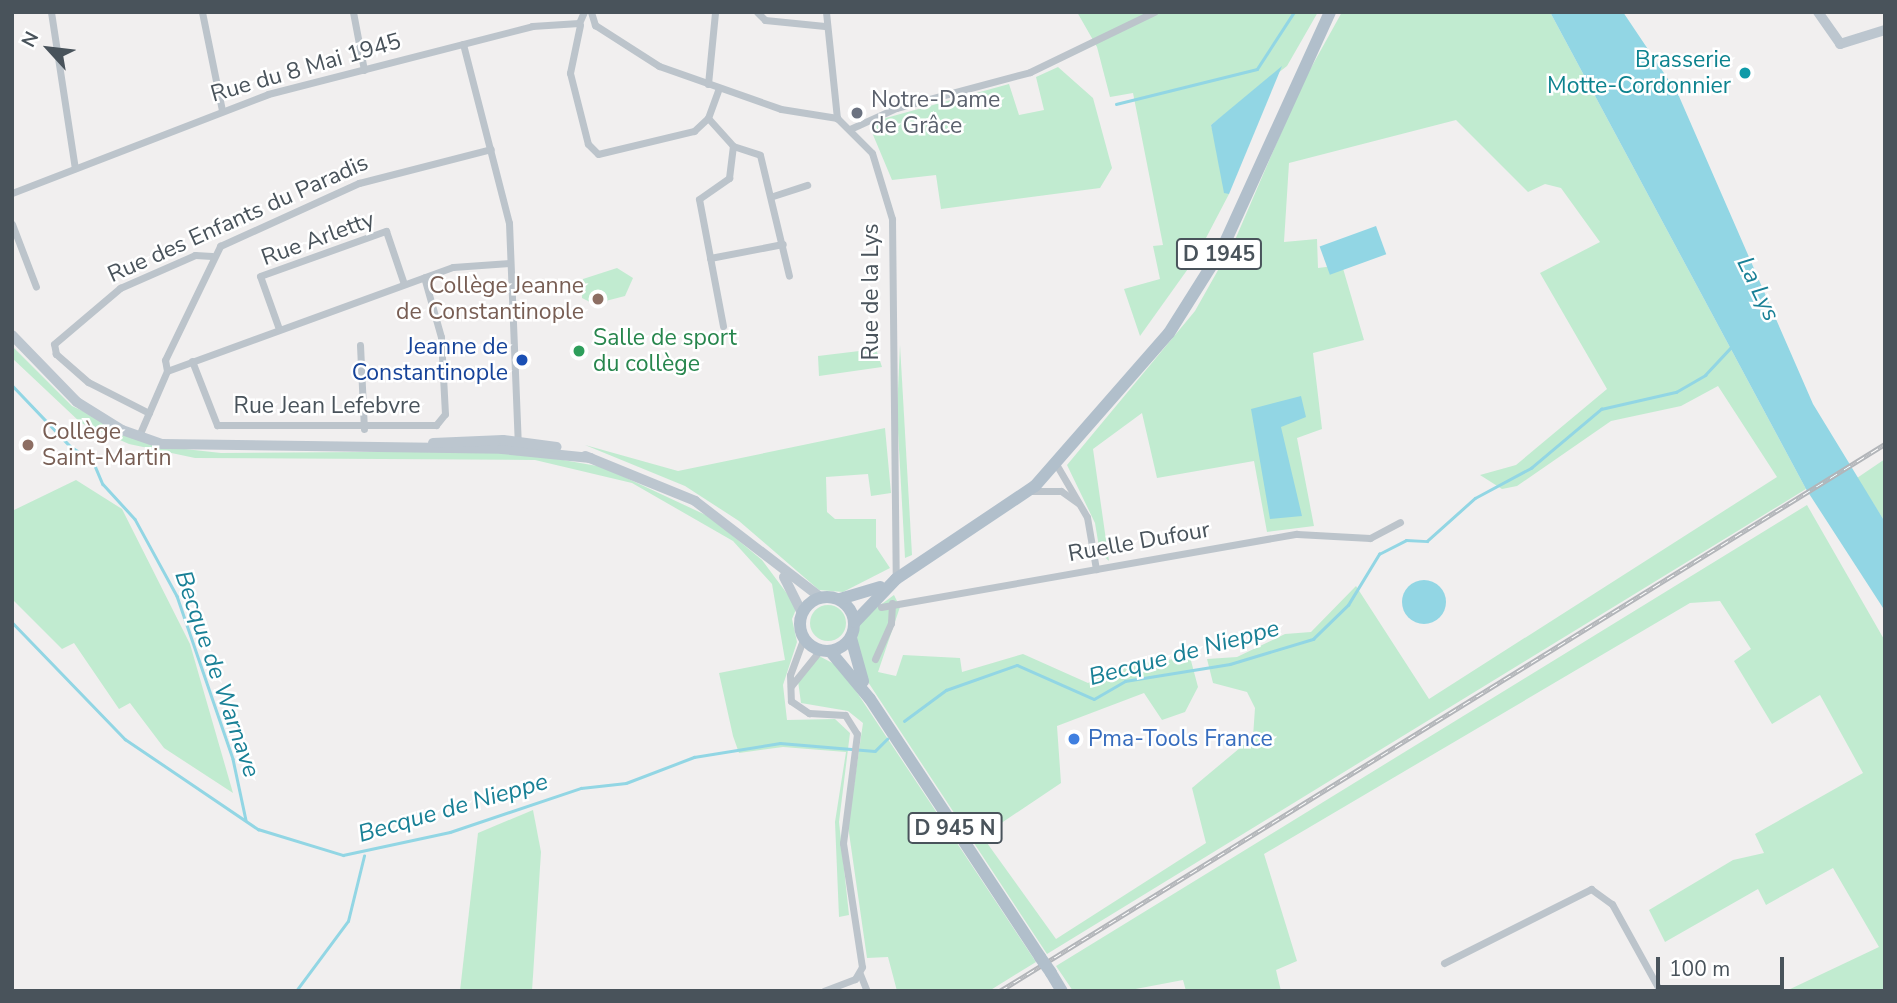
<!DOCTYPE html>
<html>
<head>
<meta charset="utf-8">
<style>
	body { margin:0 }
	#map { position:relative; width:1897px; height:1003px; overflow:hidden; background:#f1efef; font-family:"Nunito Sans",sans-serif }
	div>[style] { position:absolute }
	[style*='--x'] { left:calc(var(--x)*1px); top:calc(var(--y)*1px); width:calc(var(--w)*1px); rotate:calc(var(--a)*1deg) }
	.green>* { inset:0; background:#c1ebd0 }
	.round { border-radius:50% }
	.water>* { inset:0; background:#92d6e4; transform-origin:0 0 }
	.stream>* { height:2.5px; margin:-1.25px; padding:0 1.25px; transform-origin:1.25px; border-radius:1.25px; background:#92d6e4 }
	.street>* { height:7px; margin:-3.5px; padding:0 3.5px; transform-origin:3.5px; border-radius:3.5px; background:#bcc4cb }
	.secondary>* { height:10px; margin:-5px; padding:0 5px; transform-origin:5px; border-radius:5px; background:#bcc6cf }
	.primary>* { height:12px; margin:-6px; padding:0 6px; transform-origin:6px; border-radius:6px; background:#b1bfcb }
	.primary>.ring { margin:-6px; padding:0; box-sizing:content-box; background:none; border:12px solid #b1bfcb; border-radius:50% }
	.rail>* { height:5px; margin-top:-2.5px; transform-origin:0; background:repeating-linear-gradient(90deg,#fff 0 8px,#b2b5b9 0 16px); box-sizing:border-box; border-block:2px solid #b2b5b9 }
	.primary-bridge>* { height:12px; margin:-6px; padding:0 6px; transform-origin:6px; border-radius:6px; background:#b1bfcb }
	.dots>* { width:19px; height:19px; translate:-50% -50%; box-sizing:border-box; border:4px solid #fff; border-radius:50% }
	span { translate:-50% -50%; white-space:nowrap; text-align:center; line-height:1.15; -webkit-text-stroke:5px #fff; paint-order:stroke }
	.shield-label span { padding:2px 5px; background:#fff; border:2px solid; border-radius:5px; -webkit-text-stroke-width:0 }
	.shield-label { font-size:21px; color:#49535b; font-weight:700 }
	.culture-label { font-size:23px; color:#0d838f }
	.right { translate:-100% -50%; text-align:right }
	.street-label { font-size:23px; color:#49535b }
	.worship-label { font-size:23px; color:#5b616d }
	.left { translate:0 -50%; text-align:left }
	.education-label { font-size:23px; color:#785e54 }
	.leisure-label { font-size:23px; color:#27864d }
	.transit-label { font-size:23px; color:#164399 }
	.shop-label { font-size:23px; color:#366cbe }
	.water-label { font-size:24px; color:#198096; font-style:italic }
	.frame { position:absolute; inset:0; border:14px solid #49535b; pointer-events:none }
	.north { position:absolute; left:14px; top:14px; width:70px; height:70px; -webkit-text-stroke:5px #fff; paint-order:stroke; rotate:297deg; font-size:19px; font-weight:700; line-height:28px; text-align:center; color:#49535b }
	.north::after { content:''; display:block; margin:auto; width:24px; height:32px; background:#49535b; clip-path:polygon(50% 0,100% 100%,50% 72%,0 100%) }
	.scale { position:absolute; left:1656px; top:957px; width:128px; height:32px; box-sizing:border-box; border:4px solid #49535b; border-top:0; padding-left:9px; font-size:21px; line-height:24px; white-space:nowrap; color:#49535b; -webkit-text-stroke:5px #fff; paint-order:stroke }
</style>
</head>
<body>
<div id="map">
	<div class="green">
		<div style="clip-path:polygon(1077px 12px,1318px 12px,1287px 66px,1211px 125px,1229px 194px,1195px 259px,1140px 336px,1124px 289px,1160px 279px,1153px 246px,1163px 245px,1133px 93px,1110px 97px,1097px 47px)"></div>
		<div style="clip-path:polygon(1342px 12px,1550px 12px,1806px 489px,1047px 954px,868px 682px,855px 648px,861px 619px,894px 595px,900px 607px,878px 672px,896px 676px,903px 655px,960px 658px,962px 672px,1023px 654px,1088px 683px,1121px 666px,1190px 657px,1198px 687px,1185px 712px,1162px 720px,1144px 693px,1057px 726px,1061px 783px,982px 836px,1056px 939px,1206px 843px,1192px 788px,1253px 737px,1255px 708px,1247px 692px,1213px 683px,1207px 659px,1237px 657px,1285px 634px,1311px 632px,1356px 586px,1429px 699px,1777px 477px,1718px 386px,1681px 406px,1611px 421px,1517px 486px,1502px 489px,1480px 475px,1516px 465px,1607px 389px,1540px 273px,1600px 242px,1561px 188px,1545px 184px,1528px 192px,1456px 120px,1289px 163px,1284px 242px,1317px 239px,1318px 268px,1342px 265px,1364px 340px,1313px 353px,1322px 429px,1297px 438px,1314px 526px,1267px 532px,1254px 461px,1157px 478px,1142px 413px,1093px 449px,1109px 561px,1100px 553px,1095px 523px,1067px 465px,1195px 311px,1235px 240px,1302px 84px)"></div>
		<div style="clip-path:polygon(1058px 67px,1093px 98px,1112px 168px,1100px 188px,941px 209px,936px 175px,892px 180px,871px 130px,875px 121px,1009px 84px,1019px 115px,1044px 110px,1036px 77px)"></div>
		<div style="clip-path:polygon(617px 268px,633px 278px,625px 296px,594px 304px,582px 298px,583px 279px)"></div>
		<div style="clip-path:polygon(900px 345px,912px 555px,905px 558px,897px 412px)"></div>
		<div style="clip-path:polygon(12px 346px,72px 406px,158px 446px,221px 453px,512px 451px,603px 467px,710px 517px,762px 560px,797px 607px,792px 619px,797px 642px,783px 685px,787px 720px,835px 719px,850px 733px,839px 822px,849px 915px,839px 917px,835px 822px,846px 752px,783px 747px,739px 753px,733px 736px,719px 673px,785px 660px,772px 584px,733px 541px,632px 483px,535px 460px,195px 458px,129px 444px,81px 423px,12px 358px)"></div>
		<div style="clip-path:polygon(876px 349px,882px 367px,819px 376px,818px 356px)"></div>
		<div style="clip-path:polygon(885px 428px,891px 493px,871px 496px,868px 474px,826px 477px,827px 512px,835px 519px,876px 519px,876px 547px,890px 568px,843px 592px,819px 590px,739px 521px,685px 486px,585px 445px,678px 471px)"></div>
		<div style="clip-path:polygon(1885px 459px,1885px 522px,1857px 478px)"></div>
		<div style="clip-path:polygon(76px 480px,122px 509px,190px 644px,233px 793px,164px 748px,130px 703px,119px 709px,74px 643px,62px 649px,12px 599px,12px 511px)"></div>
		<div style="clip-path:polygon(1807px 505px,1885px 641px,1885px 991px,1786px 991px,1879px 947px,1833px 868px,1766px 905px,1758px 889px,1665px 942px,1649px 910px,1733px 860px,1764px 853px,1755px 834px,1863px 773px,1820px 695px,1772px 724px,1734px 661px,1751px 649px,1720px 601px,1690px 603px,1264px 854px,1297px 961px,1276px 970px,1281px 991px,1186px 991px,1183px 980px,1125px 991px,1073px 991px,1056px 966px)"></div>
		<div class="round" style="left:810px;top:605px;width:36px;height:36px"></div>
		<div style="clip-path:polygon(819px 656px,840px 667px,1036px 962px,989px 991px,897px 991px,888px 957px,867px 958px,848px 826px,863px 723px,848px 711px,801px 703px,798px 681px)"></div>
		<div style="clip-path:polygon(533px 810px,541px 852px,532px 991px,460px 991px,478px 833px)"></div>
	</div>
	<div class="water">
		<div style="clip-path:polygon(1550px 12px,1623px 12px,1678px 94px,1813px 404px,1885px 522px,1885px 611px,1806px 489px)"></div>
		<div style="clip-path:polygon(1282px 66px,1229px 194px,1224px 193px,1211px 125px)"></div>
		<div style="left:1376px;top:226px;width:30px;height:60px;rotate:70deg"></div>
		<div style="clip-path:polygon(1301px 396px,1306px 417px,1281px 427px,1302px 516px,1270px 519px,1251px 409px)"></div>
		<div class="round" style="left:1402px;top:580px;width:44px;height:44px"></div>
	</div>
	<div class="stream">
		<div style="--x:1116;--y:104;--w:145;--a:-13.9"></div>
		<div style="--x:1257;--y:69;--w:68;--a:-57"></div>
		<div style="--x:12;--y:385;--w:84;--a:46.4"></div>
		<div style="--x:70;--y:446;--w:27;--a:33"></div>
		<div style="--x:93;--y:461;--w:25;--a:67"></div>
		<div style="--x:103;--y:484;--w:47;--a:47.6"></div>
		<div style="--x:135;--y:519;--w:88;--a:61.4"></div>
		<div style="--x:177;--y:596;--w:172;--a:71"></div>
		<div style="--x:233;--y:759;--w:62;--a:78"></div>
		<div style="--x:12;--y:622;--w:163;--a:46"></div>
		<div style="--x:125;--y:739;--w:161;--a:34.1"></div>
		<div style="--x:258;--y:829;--w:89;--a:17"></div>
		<div style="--x:343;--y:855;--w:109;--a:-12.1"></div>
		<div style="--x:450;--y:832;--w:138;--a:-18.6"></div>
		<div style="--x:581;--y:788;--w:45;--a:-6.3"></div>
		<div style="--x:626;--y:783;--w:73;--a:-20.9"></div>
		<div style="--x:694;--y:757;--w:87;--a:-9.2"></div>
		<div style="--x:780;--y:743;--w:95;--a:4.8"></div>
		<div style="--x:875;--y:751;--w:17;--a:-45"></div>
		<div style="--x:904;--y:721;--w:52;--a:-36.4"></div>
		<div style="--x:946;--y:690;--w:75;--a:-19.4"></div>
		<div style="--x:1017;--y:665;--w:84;--a:23.8"></div>
		<div style="--x:1094;--y:699;--w:36;--a:-30"></div>
		<div style="--x:1125;--y:681;--w:106;--a:-9.2"></div>
		<div style="--x:1230;--y:664;--w:87;--a:-16.8"></div>
		<div style="--x:1313;--y:639;--w:49;--a:-44.2"></div>
		<div style="--x:1348;--y:605;--w:60;--a:-58.7"></div>
		<div style="--x:1379;--y:554;--w:30;--a:-27"></div>
		<div style="--x:1406;--y:540;--w:21;--a:3"></div>
		<div style="--x:1427;--y:541;--w:64;--a:-41.9"></div>
		<div style="--x:1475;--y:498;--w:64;--a:-28.2"></div>
		<div style="--x:1531;--y:468;--w:92;--a:-40.1"></div>
		<div style="--x:1601;--y:409;--w:77;--a:-12.8"></div>
		<div style="--x:1676;--y:392;--w:34;--a:-30"></div>
		<div style="--x:1705;--y:375;--w:42;--a:-46.9"></div>
		<div style="--x:296;--y:991;--w:87;--a:-53.4"></div>
		<div style="--x:348;--y:921;--w:67;--a:-76.2"></div>
	</div>
	<div class="street">
		<div style="--x:51;--y:12;--w:158;--a:81.3"></div>
		<div style="--x:202;--y:12;--w:100;--a:78.5"></div>
		<div style="--x:353;--y:12;--w:59;--a:79.3"></div>
		<div style="--x:591;--y:12;--w:14;--a:73"></div>
		<div style="--x:757;--y:12;--w:11;--a:45"></div>
		<div style="--x:765;--y:20;--w:60;--a:5.7"></div>
		<div style="--x:826;--y:12;--w:107;--a:84.1"></div>
		<div style="--x:579;--y:23;--w:12;--a:-66"></div>
		<div style="--x:580;--y:25;--w:49;--a:101.8"></div>
		<div style="--x:570;--y:73;--w:73;--a:75.8"></div>
		<div style="--x:588;--y:144;--w:14;--a:45"></div>
		<div style="--x:598;--y:154;--w:99;--a:-13.5"></div>
		<div style="--x:694;--y:131;--w:19;--a:-43"></div>
		<div style="--x:708;--y:118;--w:32;--a:-70"></div>
		<div style="--x:595;--y:25;--w:76;--a:32.6"></div>
		<div style="--x:659;--y:66;--w:129;--a:19.4"></div>
		<div style="--x:781;--y:109;--w:57;--a:9.1"></div>
		<div style="--x:463;--y:44;--w:185;--a:75.6"></div>
		<div style="--x:509;--y:223;--w:221;--a:87.7"></div>
		<div style="--x:708;--y:84;--w:72;--a:-84.4"></div>
		<div style="--x:708;--y:118;--w:38;--a:48"></div>
		<div style="--x:733;--y:146;--w:28;--a:18"></div>
		<div style="--x:760;--y:155;--w:124;--a:76.5"></div>
		<div style="--x:837;--y:118;--w:49;--a:45"></div>
		<div style="--x:872;--y:153;--w:69;--a:73.1"></div>
		<div style="--x:892;--y:219;--w:359;--a:89.4"></div>
		<div style="--x:850;--y:129;--w:51;--a:-24.5"></div>
		<div style="--x:896;--y:108;--w:139;--a:-15"></div>
		<div style="--x:1030;--y:72;--w:138;--a:-25.8"></div>
		<div style="--x:12;--y:193;--w:274;--a:-21.1"></div>
		<div style="--x:268;--y:94;--w:273;--a:-14.4"></div>
		<div style="--x:532;--y:26;--w:47;--a:-3.7"></div>
		<div style="--x:773;--y:196;--w:36;--a:-18"></div>
		<div style="--x:12;--y:224;--w:67;--a:69.1"></div>
		<div style="--x:710;--y:258;--w:74;--a:-10.9"></div>
		<div style="--x:723;--y:326;--w:129;--a:-100.7"></div>
		<div style="--x:699;--y:199;--w:37;--a:-35"></div>
		<div style="--x:729;--y:178;--w:32;--a:-83"></div>
		<div style="--x:279;--y:329;--w:56;--a:-109.7"></div>
		<div style="--x:260;--y:276;--w:134;--a:-19.7"></div>
		<div style="--x:386;--y:231;--w:56;--a:71.2"></div>
		<div style="--x:360;--y:345;--w:84;--a:87.3"></div>
		<div style="--x:192;--y:361;--w:69;--a:68.7"></div>
		<div style="--x:217;--y:425;--w:219;--a:0"></div>
		<div style="--x:436;--y:425;--w:14;--a:-51"></div>
		<div style="--x:445;--y:414;--w:77;--a:-93"></div>
		<div style="--x:441;--y:337;--w:62;--a:-105.8"></div>
		<div style="--x:167;--y:371;--w:304;--a:-20"></div>
		<div style="--x:453;--y:267;--w:57;--a:-4"></div>
		<div style="--x:149;--y:413;--w:68;--a:-153.1"></div>
		<div style="--x:88;--y:382;--w:43;--a:-138.8"></div>
		<div style="--x:56;--y:354;--w:10;--a:-101"></div>
		<div style="--x:54;--y:344;--w:87;--a:-40.3"></div>
		<div style="--x:120;--y:288;--w:82;--a:-23.7"></div>
		<div style="--x:195;--y:255;--w:17;--a:3"></div>
		<div style="--x:141;--y:431;--w:65;--a:-66.6"></div>
		<div style="--x:167;--y:371;--w:11;--a:-100"></div>
		<div style="--x:165;--y:360;--w:127;--a:-64.2"></div>
		<div style="--x:220;--y:246;--w:153;--a:-24.4"></div>
		<div style="--x:359;--y:183;--w:136;--a:-14.4"></div>
		<div style="--x:1056;--y:464;--w:61;--a:59.7"></div>
		<div style="--x:1087;--y:517;--w:53;--a:80.2"></div>
		<div style="--x:1031;--y:491;--w:30;--a:0"></div>
		<div style="--x:1061;--y:491;--w:21;--a:35"></div>
		<div style="--x:881;--y:607;--w:422;--a:-10"></div>
		<div style="--x:1297;--y:534;--w:73;--a:3.1"></div>
		<div style="--x:1370;--y:538;--w:34;--a:-28"></div>
		<div style="--x:804;--y:637;--w:40;--a:110.2"></div>
		<div style="--x:790;--y:675;--w:26;--a:88"></div>
		<div style="--x:791;--y:701;--w:22;--a:34"></div>
		<div style="--x:809;--y:713;--w:36;--a:3"></div>
		<div style="--x:845;--y:715;--w:22;--a:58"></div>
		<div style="--x:857;--y:734;--w:110;--a:97.3"></div>
		<div style="--x:843;--y:843;--w:125;--a:81.3"></div>
		<div style="--x:862;--y:967;--w:14;--a:120"></div>
		<div style="--x:855;--y:979;--w:33;--a:159"></div>
		<div style="--x:875;--y:659;--w:39;--a:-66"></div>
		<div style="--x:891;--y:623;--w:20;--a:-87"></div>
		<div style="--x:791;--y:686;--w:46;--a:-51.1"></div>
		<div style="--x:1444;--y:963;--w:165;--a:-26.7"></div>
		<div style="--x:1591;--y:889;--w:26;--a:36"></div>
		<div style="--x:1612;--y:904;--w:99;--a:61.1"></div>
		<div style="--x:860;--y:974;--w:18;--a:68"></div>
	</div>
	<div class="secondary">
		<div style="--x:1818;--y:12;--w:39;--a:55"></div>
		<div style="--x:1840;--y:44;--w:47;--a:-17.3"></div>
		<div style="--x:12;--y:335;--w:93;--a:45.9"></div>
		<div style="--x:77;--y:402;--w:53;--a:31.9"></div>
		<div style="--x:122;--y:430;--w:42;--a:19.3"></div>
		<div style="--x:162;--y:444;--w:340;--a:0.8"></div>
		<div style="--x:502;--y:449;--w:89;--a:5.8"></div>
		<div style="--x:433;--y:443;--w:70;--a:-2.5"></div>
		<div style="--x:503;--y:440;--w:54;--a:7.4"></div>
		<div style="--x:585;--y:456;--w:119;--a:22.2"></div>
		<div style="--x:695;--y:501;--w:158;--a:37.5"></div>
		<div style="--x:784;--y:577;--w:40;--a:63.4"></div>
	</div>
	<div class="primary">
		<div class="ring" style="left:800px;top:597px;width:42px;height:42px"></div>
		<div style="--x:840;--y:599;--w:42;--a:-16.7"></div>
		<div style="--x:855;--y:622;--w:59;--a:-46.4"></div>
		<div style="--x:896;--y:579;--w:167;--a:-33.8"></div>
		<div style="--x:1035;--y:486;--w:203;--a:-48.8"></div>
		<div style="--x:1169;--y:333;--w:99;--a:-57.8"></div>
		<div style="--x:1222;--y:249;--w:260;--a:-65.5"></div>
		<div style="--x:851;--y:638;--w:45;--a:74.4"></div>
		<div style="--x:830;--y:651;--w:62;--a:50.2"></div>
		<div style="--x:870;--y:699;--w:309;--a:56.6"></div>
		<div style="--x:1051;--y:973;--w:21;--a:59"></div>
	</div>
	<div class="rail">
		<div style="--x:1000;--y:991;--w:1040;--a:-31.72"></div>
	</div>
	<div class="primary-bridge">
		<div style="--x:1040;--y:957;--w:19;--a:55"></div>
	</div>
	<div class="dots">
		<div style="left:1745px;top:73px;background:#0f9aa8"></div>
		<div style="left:857px;top:113px;background:#6b7280"></div>
		<div style="left:598px;top:299px;background:#8d6e63"></div>
		<div style="left:579px;top:351px;background:#2e9e5b"></div>
		<div style="left:522px;top:360px;background:#1a4fb4"></div>
		<div style="left:28px;top:445px;background:#8d6e63"></div>
		<div style="left:1074px;top:739px;background:#3f7fe0"></div>
	</div>
	<div class="shield-label">
		<span style="left:1219px;top:254px">D 1945</span>
		<span style="left:955px;top:828px">D 945 N</span>
	</div>
	<div class="culture-label">
		<span class="right" style="left:1731px;top:73px">Brasserie<br>Motte-Cordonnier</span>
	</div>
	<div class="street-label">
		<span style="left:306px;top:68px;rotate:-16deg">Rue du 8 Mai 1945</span>
		<span style="left:238px;top:219px;rotate:-24deg">Rue des Enfants du Paradis</span>
		<span style="left:318px;top:239px;rotate:-20deg">Rue Arletty</span>
		<span style="left:871px;top:292px;rotate:-90deg">Rue de la Lys</span>
		<span style="left:327px;top:406px">Rue Jean Lefebvre</span>
		<span style="left:1139px;top:542px;rotate:-10deg">Ruelle Dufour</span>
	</div>
	<div class="worship-label">
		<span class="left" style="left:871px;top:113px">Notre-Dame<br>de Grâce</span>
	</div>
	<div class="education-label">
		<span class="right" style="left:584px;top:299px">Collège Jeanne<br>de Constantinople</span>
		<span class="left" style="left:42px;top:445px">Collège<br>Saint-Martin</span>
	</div>
	<div class="leisure-label">
		<span class="left" style="left:593px;top:351px">Salle de sport<br>du collège</span>
	</div>
	<div class="transit-label">
		<span class="right" style="left:508px;top:360px">Jeanne de<br>Constantinople</span>
	</div>
	<div class="shop-label">
		<span class="left" style="left:1088px;top:739px">Pma-Tools France</span>
	</div>
	<div class="water-label">
		<span style="left:1758px;top:289px;rotate:64deg">La Lys</span>
		<span style="left:1184px;top:653px;rotate:-15deg">Becque de Nieppe</span>
		<span style="left:217px;top:674px;rotate:71deg">Becque de Warnave</span>
		<span style="left:453px;top:808px;rotate:-16deg">Becque de Nieppe</span>
	</div>
	<div class="frame"></div>
	<div class="north">N</div>
	<div class="scale">100 m</div>
</div>
</body>
</html>
